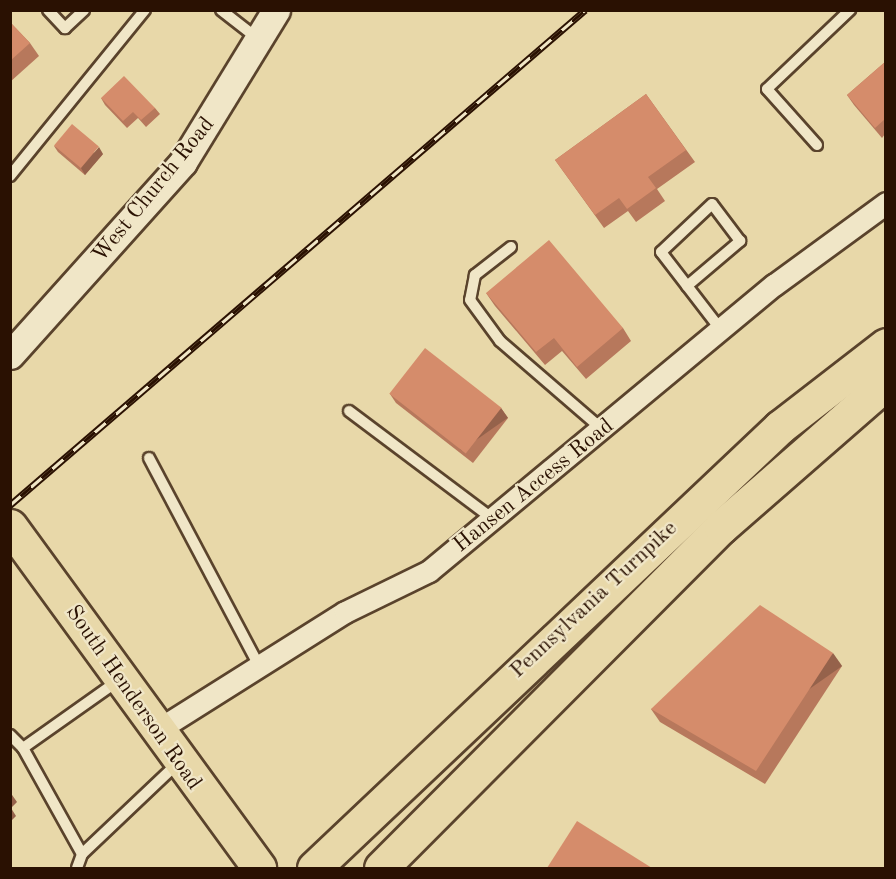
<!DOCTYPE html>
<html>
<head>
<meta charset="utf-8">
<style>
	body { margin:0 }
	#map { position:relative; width:896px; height:879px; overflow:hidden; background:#e8d8a9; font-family:"Old Standard TT",serif }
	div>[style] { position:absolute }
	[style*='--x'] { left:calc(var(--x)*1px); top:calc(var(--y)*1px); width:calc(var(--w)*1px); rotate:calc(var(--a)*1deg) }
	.roads { filter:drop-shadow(2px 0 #5a432c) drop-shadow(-2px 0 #5a432c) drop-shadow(0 2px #5a432c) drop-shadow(0 -2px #5a432c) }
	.service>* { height:10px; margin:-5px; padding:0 5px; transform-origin:5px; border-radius:5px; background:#f0e6c7 }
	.minor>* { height:21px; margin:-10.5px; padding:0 10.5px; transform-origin:10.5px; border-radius:10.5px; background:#f0e6c7 }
	.tertiary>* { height:27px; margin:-13.5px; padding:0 13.5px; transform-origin:13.5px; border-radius:13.5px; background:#f0e6c7 }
	.primary>* { height:33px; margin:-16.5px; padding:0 16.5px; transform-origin:16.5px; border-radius:16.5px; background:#e8d8a9 }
	.motorway>* { height:33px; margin:-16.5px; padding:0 16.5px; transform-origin:16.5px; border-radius:16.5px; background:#e8d8a9 }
	.rail>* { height:7px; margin-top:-3.5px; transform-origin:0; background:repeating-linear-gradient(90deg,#f0e6c7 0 14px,#2a1102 0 28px); box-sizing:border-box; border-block:2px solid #2a1102 }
	.wall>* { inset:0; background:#b7785c }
	.shaded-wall>* { inset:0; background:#95624b; transform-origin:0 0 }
	.building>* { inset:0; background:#d58c6b; transform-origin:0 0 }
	span { translate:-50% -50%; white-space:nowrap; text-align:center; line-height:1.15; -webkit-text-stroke:4.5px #f0e6c7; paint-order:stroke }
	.street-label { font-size:22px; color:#2a1102 }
	.frame { position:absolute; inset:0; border:12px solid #2a1102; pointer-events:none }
</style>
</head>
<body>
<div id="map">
	<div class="roads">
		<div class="service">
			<div style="--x:48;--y:10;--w:25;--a:47"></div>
			<div style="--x:65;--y:28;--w:26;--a:-43"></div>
			<div style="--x:221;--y:10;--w:46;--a:37.9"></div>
			<div style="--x:817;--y:145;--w:75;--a:-131.8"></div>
			<div style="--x:767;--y:89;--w:115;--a:-43.6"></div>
			<div style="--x:10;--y:176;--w:214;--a:-50.9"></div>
			<div style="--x:511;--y:247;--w:46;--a:142.1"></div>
			<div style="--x:475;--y:275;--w:25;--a:101"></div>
			<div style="--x:470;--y:300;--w:51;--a:53.8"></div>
			<div style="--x:500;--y:341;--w:135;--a:40.8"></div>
			<div style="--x:687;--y:286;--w:70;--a:-40.3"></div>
			<div style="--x:740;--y:241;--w:46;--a:-127.1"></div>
			<div style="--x:712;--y:204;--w:70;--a:136.7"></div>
			<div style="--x:661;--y:252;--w:98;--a:52.4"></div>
			<div style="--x:349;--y:411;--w:180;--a:36.9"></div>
			<div style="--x:149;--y:458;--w:235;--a:62.1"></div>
			<div style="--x:10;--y:735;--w:18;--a:45"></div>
			<div style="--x:82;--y:854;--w:121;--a:-119.1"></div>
			<div style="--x:23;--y:748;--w:118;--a:-35.3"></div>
			<div style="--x:77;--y:868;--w:15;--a:-70"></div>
			<div style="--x:82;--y:854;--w:132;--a:-43.5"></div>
		</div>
		<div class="minor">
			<div style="--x:156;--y:731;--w:223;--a:-32.2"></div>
			<div style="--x:345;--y:612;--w:93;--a:-26"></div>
			<div style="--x:429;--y:571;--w:448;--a:-39.7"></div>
			<div style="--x:774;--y:285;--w:139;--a:-36.2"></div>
		</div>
		<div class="tertiary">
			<div style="--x:10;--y:355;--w:259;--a:-48.1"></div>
			<div style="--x:183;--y:162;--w:178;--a:-58.5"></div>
		</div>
		<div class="primary">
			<div style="--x:10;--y:526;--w:423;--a:53.9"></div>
		</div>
		<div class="motorway">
			<div style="--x:314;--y:868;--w:642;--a:-43.42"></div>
			<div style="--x:780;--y:427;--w:134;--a:-37.7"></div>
			<div style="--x:381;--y:868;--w:482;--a:-45.1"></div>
			<div style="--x:721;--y:527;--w:219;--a:-41.1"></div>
		</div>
	</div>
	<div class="rail">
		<div style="--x:10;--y:505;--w:759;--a:-40.72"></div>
	</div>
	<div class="wall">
		<div style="clip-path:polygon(10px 22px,30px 43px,39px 56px,10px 82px)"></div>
		<div style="clip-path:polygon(885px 62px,885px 134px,882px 138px,854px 105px,847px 95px)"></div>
		<div style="clip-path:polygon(646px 94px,695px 162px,657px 189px,665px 201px,636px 222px,628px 211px,604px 228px,555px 160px)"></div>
		<div style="clip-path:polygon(101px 98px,155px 108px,160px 114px,146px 127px,138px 118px,127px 128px,105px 105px)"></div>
		<div style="clip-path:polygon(54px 146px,103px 154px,85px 175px,58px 152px)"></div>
		<div style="clip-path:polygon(486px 293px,623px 328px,631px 341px,586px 379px,562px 351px,545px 365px,495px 306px)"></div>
		<div style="clip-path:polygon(390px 394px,501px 408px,508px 418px,473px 463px,396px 403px)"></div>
		<div style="clip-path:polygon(842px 666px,765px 784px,660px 722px,651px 709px)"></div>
	</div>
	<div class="shaded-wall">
		<div style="clip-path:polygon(99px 147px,103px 154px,85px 175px,81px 168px)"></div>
		<div style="left:501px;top:408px;width:12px;height:57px;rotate:55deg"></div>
		<div style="left:833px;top:653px;width:16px;height:141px;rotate:55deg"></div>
		<div style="clip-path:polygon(10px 792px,17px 802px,11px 808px,16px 816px,10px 822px)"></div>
	</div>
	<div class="building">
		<div style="clip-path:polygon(10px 22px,30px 43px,10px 61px)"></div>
		<div style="clip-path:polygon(885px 62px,885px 119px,875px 128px,847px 95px)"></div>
		<div style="clip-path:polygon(124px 76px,155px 108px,141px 120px,133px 112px,123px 121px,101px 98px)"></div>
		<div style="clip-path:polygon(646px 94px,686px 150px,648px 177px,656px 188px,627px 209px,619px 198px,595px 215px,555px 160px)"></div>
		<div style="left:72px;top:124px;width:35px;height:28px;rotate:40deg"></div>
		<div style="clip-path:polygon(549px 240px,623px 328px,577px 367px,554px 338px,536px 352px,486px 293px)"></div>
		<div style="left:425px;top:348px;width:97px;height:58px;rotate:38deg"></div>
		<div style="clip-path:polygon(760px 605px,833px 653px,756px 771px,651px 709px)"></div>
		<div style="clip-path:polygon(577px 821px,652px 868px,547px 868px)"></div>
	</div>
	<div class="street-label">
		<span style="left:154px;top:190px;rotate:-51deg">West Church Road</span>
		<span style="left:534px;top:486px;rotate:-39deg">Hansen Access Road</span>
		<span style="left:594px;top:600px;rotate:-43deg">Pennsylvania Turnpike</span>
		<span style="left:133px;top:698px;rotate:55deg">South Henderson Road</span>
	</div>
	<div class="frame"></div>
</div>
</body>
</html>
